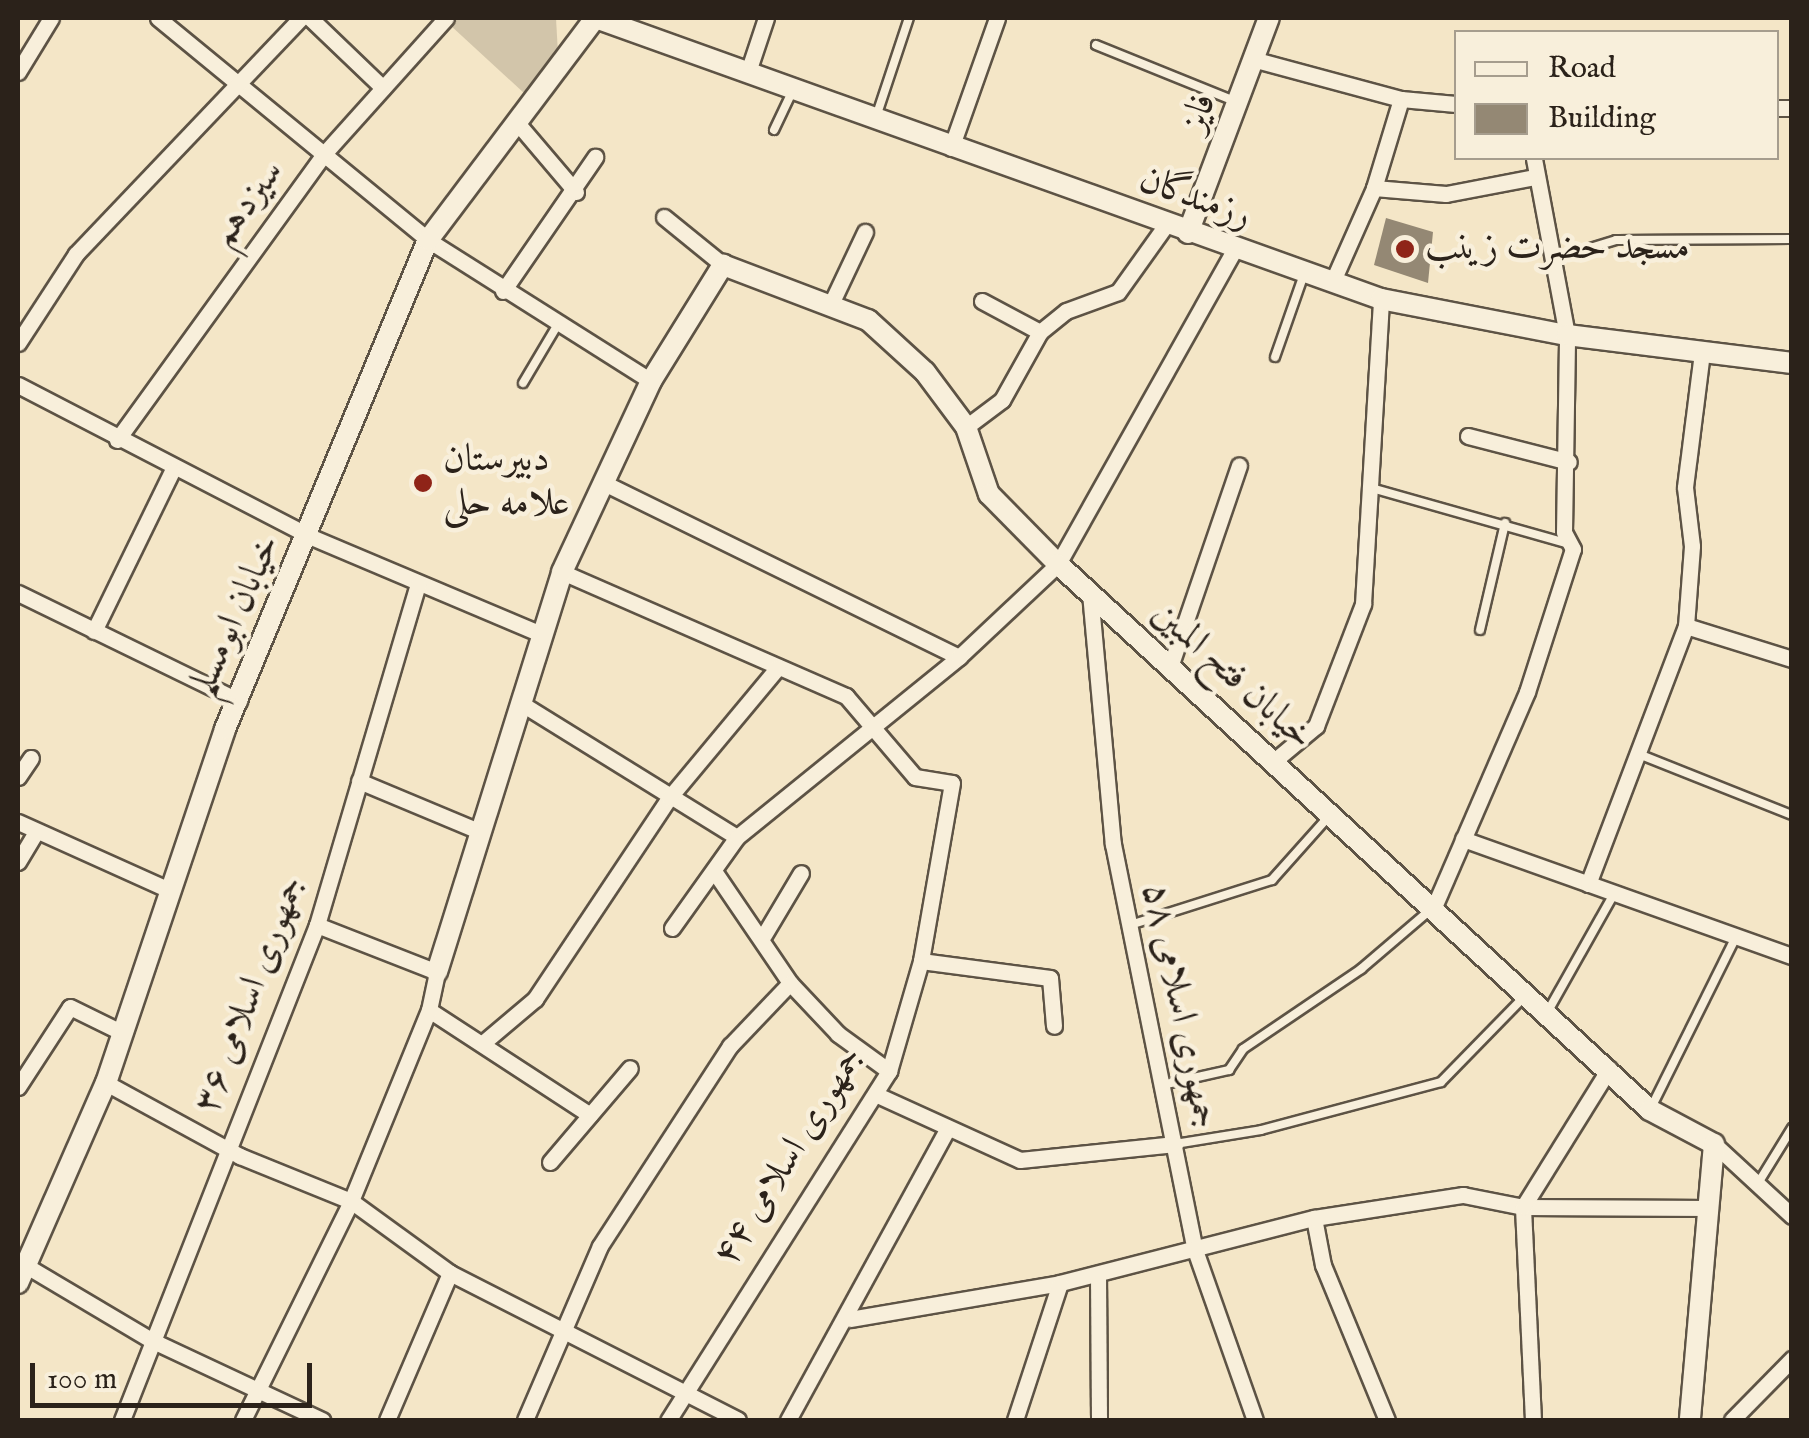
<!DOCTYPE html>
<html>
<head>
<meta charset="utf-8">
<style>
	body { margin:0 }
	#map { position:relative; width:1809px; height:1438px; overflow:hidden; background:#f4e6c7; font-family:"IM FELL English",Amiri,serif }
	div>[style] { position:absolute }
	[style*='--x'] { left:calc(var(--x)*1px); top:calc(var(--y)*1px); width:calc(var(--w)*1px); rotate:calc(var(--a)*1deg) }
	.green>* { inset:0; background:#d2c5aa }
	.building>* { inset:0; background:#948874 }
	.roads { filter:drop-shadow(2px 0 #5d5345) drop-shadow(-2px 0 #5d5345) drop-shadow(0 2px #5d5345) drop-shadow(0 -2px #5d5345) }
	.lane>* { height:8px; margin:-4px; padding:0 4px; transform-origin:4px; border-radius:4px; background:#f8efdb }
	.street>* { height:15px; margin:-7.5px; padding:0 7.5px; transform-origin:7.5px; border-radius:7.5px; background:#f8efdb }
	.secondary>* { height:20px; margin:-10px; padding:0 10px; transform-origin:10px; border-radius:10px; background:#f8efdb }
	.dots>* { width:28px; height:28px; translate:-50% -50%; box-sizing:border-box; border:5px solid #f8efdb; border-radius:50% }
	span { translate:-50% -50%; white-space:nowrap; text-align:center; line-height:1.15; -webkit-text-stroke:9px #f8efdb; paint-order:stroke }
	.street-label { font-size:38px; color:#2b221a }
	.poi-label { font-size:38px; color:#2b221a }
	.left { translate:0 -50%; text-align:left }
	.frame { position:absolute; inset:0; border:20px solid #2b221a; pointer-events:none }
	.legend { position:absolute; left:1454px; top:30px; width:325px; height:130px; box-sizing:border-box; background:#f8efdb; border:2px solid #a69d8e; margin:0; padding:12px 18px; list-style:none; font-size:30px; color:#2b221a }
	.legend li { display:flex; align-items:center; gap:20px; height:50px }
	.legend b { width:50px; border:2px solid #a69d8e }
	.scale { position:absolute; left:30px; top:1363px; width:282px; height:45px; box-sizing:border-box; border:5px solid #2b221a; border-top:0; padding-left:12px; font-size:30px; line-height:35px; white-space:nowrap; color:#2b221a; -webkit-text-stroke:8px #f8efdb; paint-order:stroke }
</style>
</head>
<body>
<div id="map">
	<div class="green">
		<div style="clip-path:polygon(458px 18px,556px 18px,558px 54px,525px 94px,450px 25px)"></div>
	</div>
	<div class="building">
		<div style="clip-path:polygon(1386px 218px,1433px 232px,1428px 283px,1374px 265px)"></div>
	</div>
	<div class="roads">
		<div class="lane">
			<div style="--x:1096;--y:45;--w:152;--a:22"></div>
			<div style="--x:876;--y:117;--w:104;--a:-71.6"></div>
			<div style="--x:774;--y:130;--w:44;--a:-64.6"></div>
			<div style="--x:1554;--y:259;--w:65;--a:-17"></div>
			<div style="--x:1616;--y:240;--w:176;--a:-0.3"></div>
			<div style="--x:1275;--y:357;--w:88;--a:-70.7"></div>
			<div style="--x:523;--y:383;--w:69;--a:-59.3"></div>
			<div style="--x:1368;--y:487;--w:206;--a:15.8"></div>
			<div style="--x:1480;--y:630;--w:110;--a:-76.8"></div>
			<div style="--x:1641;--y:755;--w:162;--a:21.7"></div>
			<div style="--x:1130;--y:925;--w:149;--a:-17.6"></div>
			<div style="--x:1272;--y:880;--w:86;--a:-48.3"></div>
			<div style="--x:1548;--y:1011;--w:134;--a:-60.6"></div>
			<div style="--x:1162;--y:1085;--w:69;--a:-12.6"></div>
			<div style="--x:1229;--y:1070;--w:25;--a:-56"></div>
			<div style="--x:1243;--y:1049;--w:143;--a:-34.1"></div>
			<div style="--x:1361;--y:969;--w:89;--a:-40.5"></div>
			<div style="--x:1652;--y:1106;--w:189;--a:-63.6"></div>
			<div style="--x:1175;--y:1144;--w:87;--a:-9.2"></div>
			<div style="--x:1261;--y:1130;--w:186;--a:-14.9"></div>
			<div style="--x:1441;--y:1082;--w:120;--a:-45.7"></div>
			<div style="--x:1760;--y:1180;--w:61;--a:-58.4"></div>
		</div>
		<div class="street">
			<div style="--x:158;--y:18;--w:350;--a:39.4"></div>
			<div style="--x:428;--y:240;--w:264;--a:32.3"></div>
			<div style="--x:310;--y:18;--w:101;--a:43.8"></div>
			<div style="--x:1256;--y:60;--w:150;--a:15.1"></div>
			<div style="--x:1401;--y:99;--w:55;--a:5.2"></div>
			<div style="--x:18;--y:72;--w:63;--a:-58.6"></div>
			<div style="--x:748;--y:72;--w:57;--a:-71.6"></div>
			<div style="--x:1776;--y:108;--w:16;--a:0"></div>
			<div style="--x:519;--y:125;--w:88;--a:49.6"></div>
			<div style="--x:951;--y:148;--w:138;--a:-70.5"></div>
			<div style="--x:1374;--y:188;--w:72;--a:4.8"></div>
			<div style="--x:1446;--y:194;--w:91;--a:-10.8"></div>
			<div style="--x:664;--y:217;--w:76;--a:39.1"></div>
			<div style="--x:1332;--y:283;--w:104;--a:-66.1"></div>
			<div style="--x:1374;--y:188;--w:93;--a:-73.1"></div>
			<div style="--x:503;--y:291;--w:163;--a:-55.5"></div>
			<div style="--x:982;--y:301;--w:66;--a:28.1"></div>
			<div style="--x:830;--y:306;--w:82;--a:-64.7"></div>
			<div style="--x:18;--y:343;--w:106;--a:-56.9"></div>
			<div style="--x:76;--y:254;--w:326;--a:-46.4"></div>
			<div style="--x:18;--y:385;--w:328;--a:27.4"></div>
			<div style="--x:309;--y:536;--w:252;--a:22.9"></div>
			<div style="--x:966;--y:427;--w:45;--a:-36.9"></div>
			<div style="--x:1002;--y:400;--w:78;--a:-60.8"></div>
			<div style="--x:1040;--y:332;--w:33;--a:-39"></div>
			<div style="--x:1066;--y:311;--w:55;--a:-20.1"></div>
			<div style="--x:1118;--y:292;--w:82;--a:-54.4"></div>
			<div style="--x:1468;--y:436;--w:104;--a:14.4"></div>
			<div style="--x:117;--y:440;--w:352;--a:-54.1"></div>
			<div style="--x:323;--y:155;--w:184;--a:-48.1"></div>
			<div style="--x:606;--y:484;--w:393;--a:26.1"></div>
			<div style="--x:562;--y:572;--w:310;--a:23.6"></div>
			<div style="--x:846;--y:696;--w:106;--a:49.6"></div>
			<div style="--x:915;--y:777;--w:37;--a:9"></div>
			<div style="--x:952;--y:783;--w:181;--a:99.9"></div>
			<div style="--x:921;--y:961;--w:115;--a:106.2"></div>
			<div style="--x:889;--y:1071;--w:413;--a:122.3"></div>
			<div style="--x:18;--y:593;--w:246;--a:26"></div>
			<div style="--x:1090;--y:593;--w:252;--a:84.8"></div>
			<div style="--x:1113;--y:844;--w:414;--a:78.6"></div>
			<div style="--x:1195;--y:1250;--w:180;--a:70.6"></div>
			<div style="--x:1686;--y:626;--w:111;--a:17.3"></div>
			<div style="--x:94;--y:631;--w:178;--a:-64"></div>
			<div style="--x:1170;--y:667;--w:213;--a:-71.1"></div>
			<div style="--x:519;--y:702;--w:256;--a:31.8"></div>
			<div style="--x:1274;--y:761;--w:55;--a:-39.8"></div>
			<div style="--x:1316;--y:726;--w:131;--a:-68.9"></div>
			<div style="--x:1363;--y:604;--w:306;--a:-86.6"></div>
			<div style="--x:18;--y:777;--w:23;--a:-56"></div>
			<div style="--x:359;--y:781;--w:127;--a:22.7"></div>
			<div style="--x:18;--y:822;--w:163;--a:24.2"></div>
			<div style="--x:1463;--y:839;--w:349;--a:19.6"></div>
			<div style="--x:18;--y:862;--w:33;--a:-59"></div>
			<div style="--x:714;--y:871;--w:135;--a:55.8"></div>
			<div style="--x:790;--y:983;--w:70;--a:46.7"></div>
			<div style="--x:838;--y:1034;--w:63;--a:36"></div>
			<div style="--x:1588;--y:884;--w:276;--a:-69.2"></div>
			<div style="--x:1686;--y:626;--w:80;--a:-85.7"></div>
			<div style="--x:1692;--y:546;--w:59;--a:-96.8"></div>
			<div style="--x:1685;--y:487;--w:136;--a:-82.8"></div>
			<div style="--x:1434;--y:907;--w:234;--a:-66.6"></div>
			<div style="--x:1527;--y:692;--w:150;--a:-72.2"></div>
			<div style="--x:1573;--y:549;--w:19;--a:-118"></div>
			<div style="--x:1564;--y:532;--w:197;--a:-89.1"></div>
			<div style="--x:1567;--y:335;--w:180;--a:-100.6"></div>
			<div style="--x:672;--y:928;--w:112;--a:-54.5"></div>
			<div style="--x:737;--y:837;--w:286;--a:-39"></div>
			<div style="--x:959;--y:657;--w:136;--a:-43.2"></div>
			<div style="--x:1058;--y:564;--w:358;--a:-60.7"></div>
			<div style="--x:764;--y:935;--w:72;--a:-59.2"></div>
			<div style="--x:921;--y:961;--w:130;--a:7.5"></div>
			<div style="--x:1050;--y:978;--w:48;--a:85.2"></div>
			<div style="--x:429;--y:1010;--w:192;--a:33.1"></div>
			<div style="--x:484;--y:1042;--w:67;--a:-40.1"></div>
			<div style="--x:535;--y:999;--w:242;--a:-56.3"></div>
			<div style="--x:669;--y:798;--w:170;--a:-50.2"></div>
			<div style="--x:106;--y:1083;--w:153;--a:28.6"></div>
			<div style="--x:240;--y:1156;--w:120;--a:22.1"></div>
			<div style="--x:351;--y:1201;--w:122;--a:36"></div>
			<div style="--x:450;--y:1273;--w:323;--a:27"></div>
			<div style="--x:18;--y:1087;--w:95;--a:-57"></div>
			<div style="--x:70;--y:1007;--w:59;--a:26.1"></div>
			<div style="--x:875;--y:1094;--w:159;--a:24.5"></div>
			<div style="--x:1020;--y:1160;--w:156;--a:-5.9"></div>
			<div style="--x:1714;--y:1144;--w:106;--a:42.7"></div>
			<div style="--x:550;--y:1162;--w:123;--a:-49.6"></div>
			<div style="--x:1314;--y:1218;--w:48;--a:79.2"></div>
			<div style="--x:1323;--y:1265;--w:168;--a:67.6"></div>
			<div style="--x:18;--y:1261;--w:157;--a:30.7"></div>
			<div style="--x:153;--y:1341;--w:187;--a:25.1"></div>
			<div style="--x:1098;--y:1275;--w:145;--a:89.6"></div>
			<div style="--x:850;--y:1319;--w:213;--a:-9.7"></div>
			<div style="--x:1060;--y:1283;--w:262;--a:-14.4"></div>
			<div style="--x:1314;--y:1218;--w:151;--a:-8.8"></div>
			<div style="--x:1463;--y:1195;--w:61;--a:11.3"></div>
			<div style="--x:1523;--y:1207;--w:187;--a:0.3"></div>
			<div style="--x:122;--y:1420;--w:532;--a:-68.5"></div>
			<div style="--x:317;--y:925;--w:356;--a:-73.5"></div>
			<div style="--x:243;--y:1420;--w:244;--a:-63.7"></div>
			<div style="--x:351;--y:1201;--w:206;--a:-67.8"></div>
			<div style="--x:429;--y:1010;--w:39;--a:-78"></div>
			<div style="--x:437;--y:972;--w:129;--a:-158.6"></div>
			<div style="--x:387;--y:1420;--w:160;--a:-66.8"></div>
			<div style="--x:525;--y:1420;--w:189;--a:-66.7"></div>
			<div style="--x:600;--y:1246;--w:239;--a:-57"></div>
			<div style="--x:730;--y:1046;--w:87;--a:-46.4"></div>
			<div style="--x:788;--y:1420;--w:333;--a:-61.3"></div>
			<div style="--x:1015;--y:1420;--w:144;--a:-71.8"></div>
			<div style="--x:1533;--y:1420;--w:213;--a:-92.7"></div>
			<div style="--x:1523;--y:1207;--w:163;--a:-58.1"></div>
			<div style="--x:1732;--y:1420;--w:86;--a:-45.5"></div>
		</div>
		<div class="secondary">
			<div style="--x:596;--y:18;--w:834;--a:19.7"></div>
			<div style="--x:1381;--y:299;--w:189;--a:11"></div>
			<div style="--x:1567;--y:335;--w:227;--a:7.1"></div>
			<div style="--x:1188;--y:233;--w:230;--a:-69.4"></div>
			<div style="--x:437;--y:972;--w:419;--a:-72.6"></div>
			<div style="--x:562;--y:572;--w:211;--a:-65"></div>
			<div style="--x:651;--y:381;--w:137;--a:-58.2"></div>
			<div style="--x:723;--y:265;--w:155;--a:20.8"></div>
			<div style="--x:868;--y:320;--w:77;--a:42.4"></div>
			<div style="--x:925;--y:372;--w:69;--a:53.3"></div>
			<div style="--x:966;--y:427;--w:71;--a:71.1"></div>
			<div style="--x:989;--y:494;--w:98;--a:45.4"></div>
			<div style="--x:1058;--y:564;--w:805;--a:42.69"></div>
			<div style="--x:1650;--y:1110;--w:72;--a:28"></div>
			<div style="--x:1714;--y:1144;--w:277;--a:95"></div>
			<div style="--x:18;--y:1283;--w:219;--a:-66.3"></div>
			<div style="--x:106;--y:1083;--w:373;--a:-71.4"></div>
			<div style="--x:225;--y:729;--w:529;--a:-67.46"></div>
			<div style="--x:428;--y:240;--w:278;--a:-53"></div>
		</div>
	</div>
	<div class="dots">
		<div style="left:1405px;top:249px;background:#8f2418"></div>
		<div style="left:423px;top:483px;background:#8f2418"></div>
	</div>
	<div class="street-label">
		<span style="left:1200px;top:113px;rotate:-68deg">فایز</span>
		<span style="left:1195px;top:199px;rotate:20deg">رزمندگان</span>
		<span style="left:248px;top:204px;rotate:-54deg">سیزدهم</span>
		<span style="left:236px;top:616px;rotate:-66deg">خیابان ابومسلم</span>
		<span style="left:1232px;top:676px;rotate:42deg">خیابان فتح المبین</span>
		<span style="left:251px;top:995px;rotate:-69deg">جمهوری اسلامی ۳۶</span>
		<span style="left:1179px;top:1006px;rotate:78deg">جمهوری اسلامی ۵۸</span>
		<span style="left:790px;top:1157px;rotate:-58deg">جمهوری اسلامی ۴۴</span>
	</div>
	<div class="poi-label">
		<span class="left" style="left:1425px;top:249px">مسجد حضرت زینب</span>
		<span class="left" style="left:443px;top:483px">دبیرستان<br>علامه حلی</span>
	</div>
	<div class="frame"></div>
	<ul class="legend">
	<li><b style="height:12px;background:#f8efdb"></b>Road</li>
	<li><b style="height:28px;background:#948874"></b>Building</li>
	</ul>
	<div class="scale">100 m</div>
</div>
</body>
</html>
